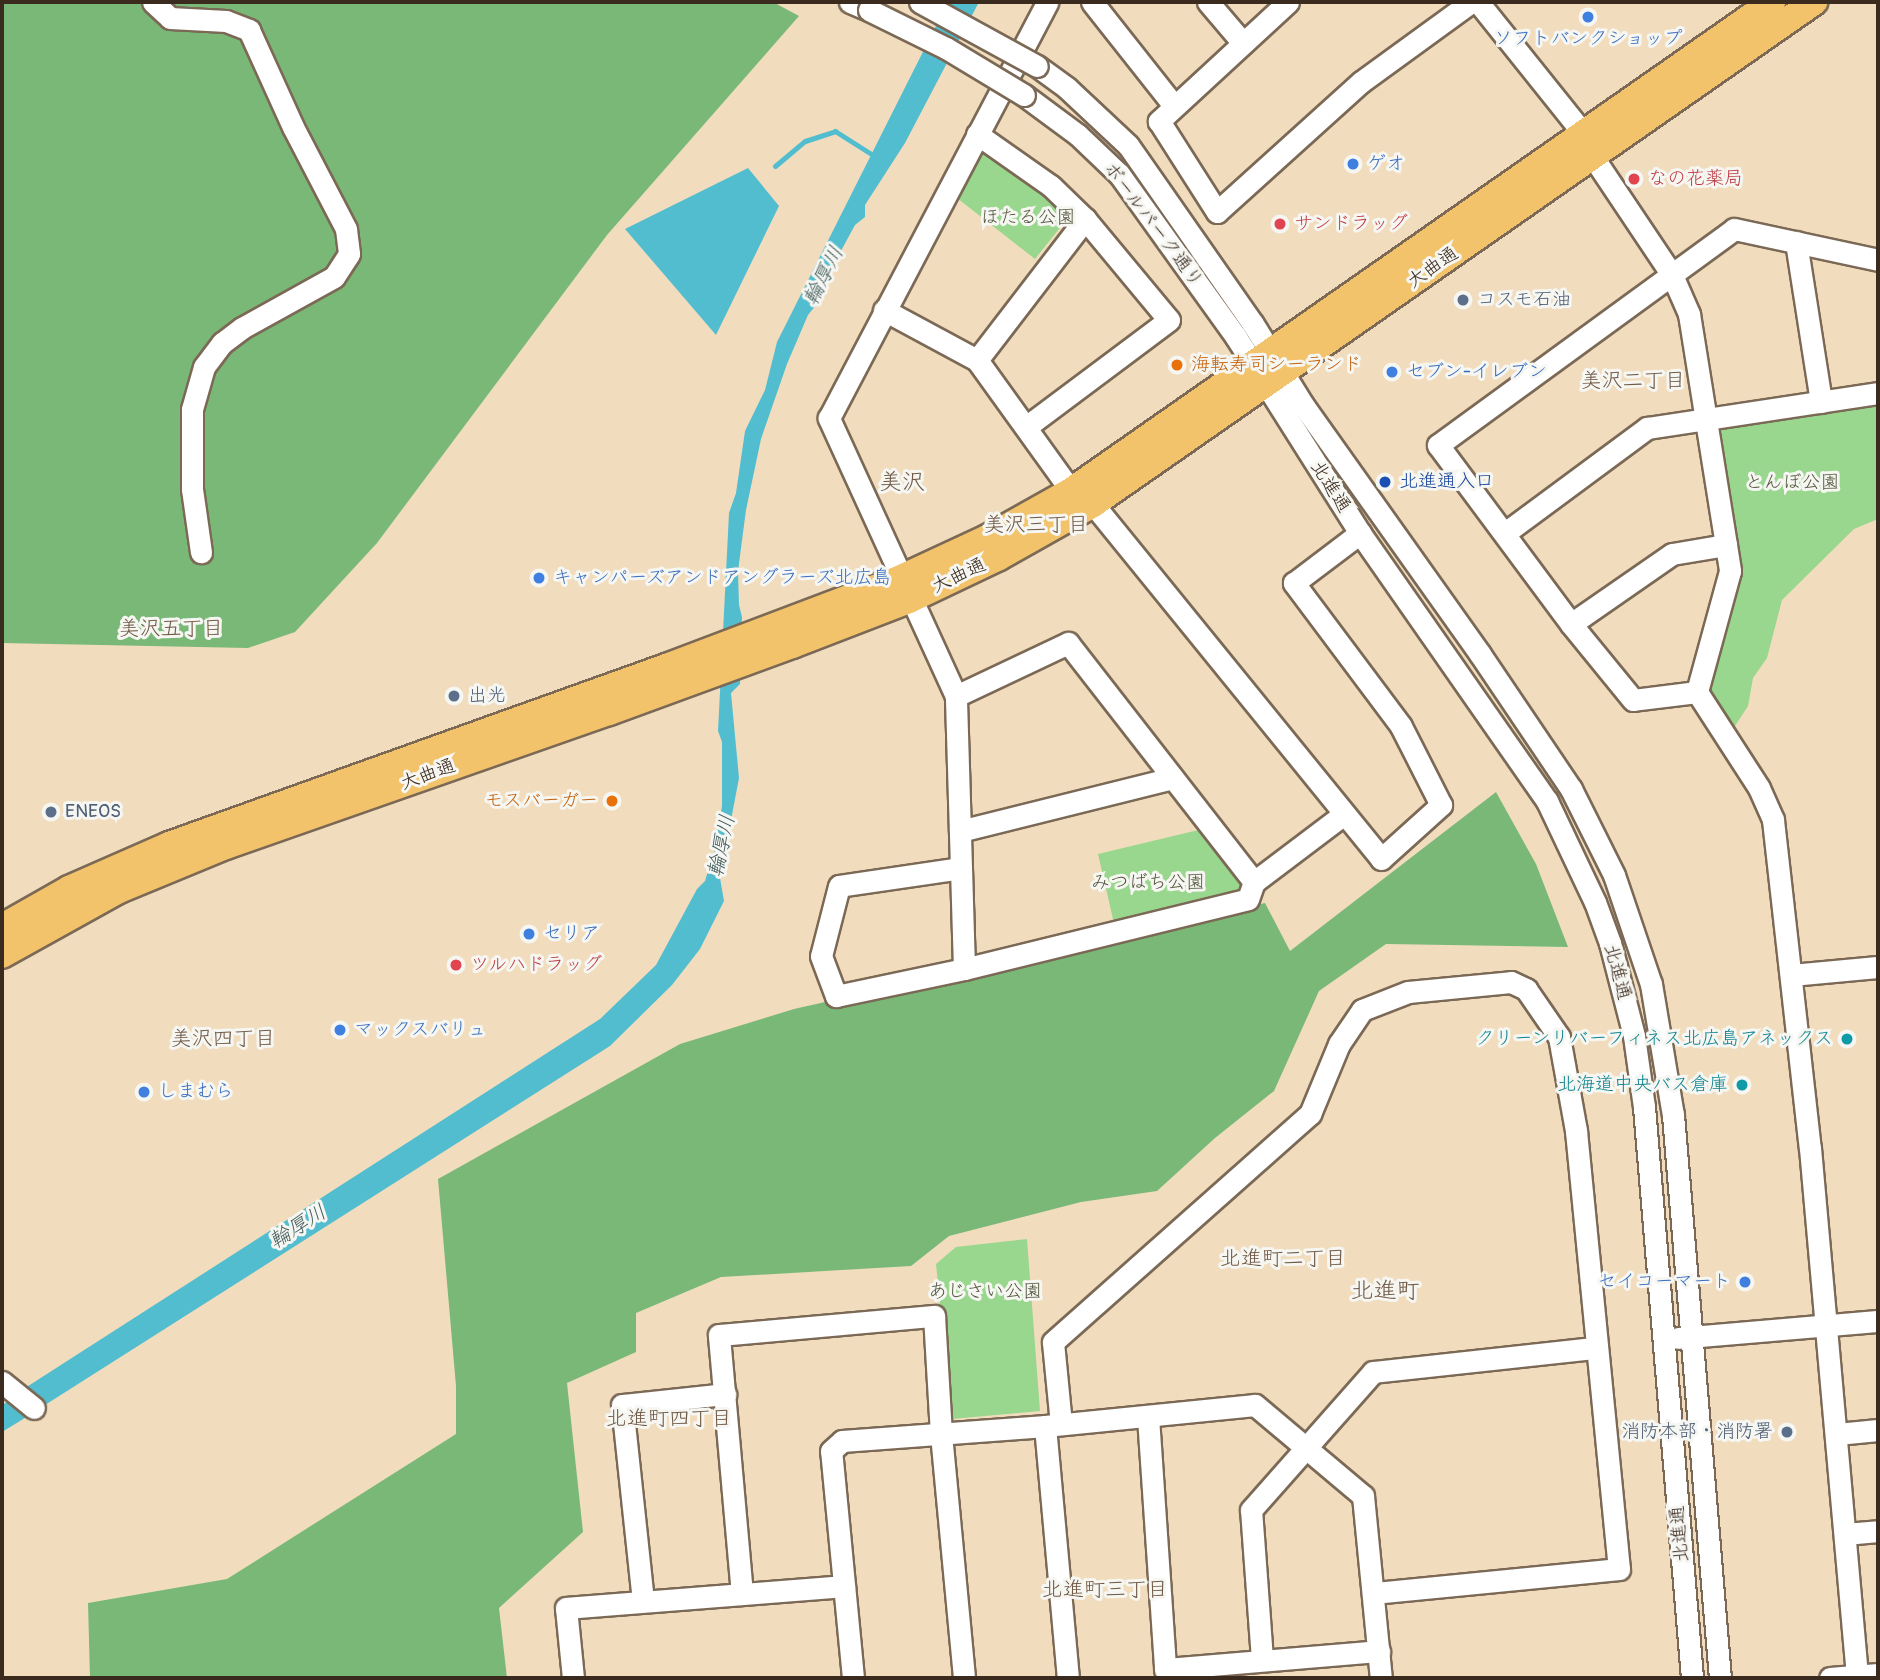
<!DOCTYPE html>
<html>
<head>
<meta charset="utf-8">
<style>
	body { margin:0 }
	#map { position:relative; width:1880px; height:1680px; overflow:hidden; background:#f1ddbd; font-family:Pangolin,"Klee One",sans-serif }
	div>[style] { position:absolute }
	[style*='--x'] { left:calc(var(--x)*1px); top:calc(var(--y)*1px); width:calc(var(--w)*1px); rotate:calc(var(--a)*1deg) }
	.green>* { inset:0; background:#98d78d }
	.forest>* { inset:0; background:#7ab878 }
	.water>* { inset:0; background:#53bdd0 }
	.stream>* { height:5px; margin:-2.5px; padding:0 2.5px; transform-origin:2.5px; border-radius:2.5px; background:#53bdd0 }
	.roads { filter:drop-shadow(2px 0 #7b6956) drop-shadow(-2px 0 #7b6956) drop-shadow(0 2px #7b6956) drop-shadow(0 -2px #7b6956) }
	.minor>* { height:21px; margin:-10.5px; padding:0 10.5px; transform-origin:10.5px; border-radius:10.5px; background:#fff }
	.major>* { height:26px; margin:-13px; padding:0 13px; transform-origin:13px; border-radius:13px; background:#f2c36a }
	.bridges { filter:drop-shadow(2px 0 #7b6956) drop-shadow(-2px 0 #7b6956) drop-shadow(0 2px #7b6956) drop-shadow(0 -2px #7b6956) }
	.minor-bridge>* { height:21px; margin:-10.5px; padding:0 10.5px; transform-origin:10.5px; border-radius:10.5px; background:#fff }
	.dots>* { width:19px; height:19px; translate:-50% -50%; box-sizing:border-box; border:4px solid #f6f6f2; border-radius:50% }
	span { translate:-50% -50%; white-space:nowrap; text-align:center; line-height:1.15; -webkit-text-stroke:6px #f6f6f2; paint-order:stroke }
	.shop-label { font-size:19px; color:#366cbe }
	.left { translate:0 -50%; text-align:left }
	.right { translate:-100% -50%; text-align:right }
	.health-label { font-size:19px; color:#be3a42 }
	.park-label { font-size:19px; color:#52553a }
	.street-label { font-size:19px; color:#3b2a1e }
	.service-label { font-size:19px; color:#4e5e75 }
	.food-label { font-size:19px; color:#c56008 }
	.transit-label { font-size:19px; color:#164399 }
	.culture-label { font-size:19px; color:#0d838f }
	.water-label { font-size:21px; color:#435d5c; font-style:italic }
	.neighbourhood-label { font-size:21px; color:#715a46 }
	.quarter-label { font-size:23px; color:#715a46 }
	.frame { position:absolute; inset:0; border:4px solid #3b2a1e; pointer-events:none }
</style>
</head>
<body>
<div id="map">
	<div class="green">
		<div style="clip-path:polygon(981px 150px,1046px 196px,1067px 219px,1035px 259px,957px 198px)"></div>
		<div style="clip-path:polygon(1878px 393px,1878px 519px,1854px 529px,1782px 600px,1767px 658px,1753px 678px,1748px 706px,1733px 729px,1697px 692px,1730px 571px,1704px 421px)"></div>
		<div style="clip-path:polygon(1211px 827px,1254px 882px,1248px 899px,1116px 932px,1098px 854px)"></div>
		<div style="clip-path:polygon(1027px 1239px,1040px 1411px,952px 1419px,936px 1264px,956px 1247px)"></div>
	</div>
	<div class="forest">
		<div style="clip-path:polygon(2px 2px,773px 2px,799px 16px,607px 235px,377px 543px,295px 632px,248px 648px,2px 643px)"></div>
		<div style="clip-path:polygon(1496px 792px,1536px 864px,1568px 947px,1386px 944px,1319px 991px,1274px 1091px,1215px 1138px,1157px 1191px,1081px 1202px,949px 1236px,911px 1266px,721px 1277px,636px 1313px,636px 1352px,567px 1383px,583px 1532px,499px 1608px,507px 1678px,90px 1678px,88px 1603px,227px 1579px,456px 1434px,456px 1386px,438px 1179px,680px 1044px,794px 1009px,1265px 903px,1290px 951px)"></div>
	</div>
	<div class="water">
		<div style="clip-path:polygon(948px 2px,979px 2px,905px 143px,865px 205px,865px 217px,855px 225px,829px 273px,820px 300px,808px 315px,787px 364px,761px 439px,746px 510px,738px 571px,739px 605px,742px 617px,740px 684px,731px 693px,739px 778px,720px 878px,724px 901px,700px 949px,672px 985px,610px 1046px,45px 1405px,25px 1388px,600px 1019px,656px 965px,697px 889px,705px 881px,715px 848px,722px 806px,722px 742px,718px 731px,729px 513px,736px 493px,745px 431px,765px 390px,777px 342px)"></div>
		<div style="clip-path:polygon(748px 168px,779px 206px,716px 335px,625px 229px)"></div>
		<div style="clip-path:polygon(14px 1398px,33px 1413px,2px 1432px,2px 1405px)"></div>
	</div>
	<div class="stream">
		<div style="--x:775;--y:166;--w:39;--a:-40"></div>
		<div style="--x:805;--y:141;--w:32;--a:-18"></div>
		<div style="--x:835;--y:131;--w:49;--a:32.4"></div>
	</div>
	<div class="roads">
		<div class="minor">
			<div style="--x:153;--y:2;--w:23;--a:43"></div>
			<div style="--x:170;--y:18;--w:56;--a:3.1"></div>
			<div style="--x:226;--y:21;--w:25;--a:21"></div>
			<div style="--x:249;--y:30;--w:107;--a:65.6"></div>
			<div style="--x:293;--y:127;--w:115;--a:62.5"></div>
			<div style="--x:346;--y:229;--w:25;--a:83"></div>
			<div style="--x:349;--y:254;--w:27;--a:123"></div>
			<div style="--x:334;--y:277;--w:105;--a:151"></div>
			<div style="--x:242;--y:328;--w:25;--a:143"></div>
			<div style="--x:222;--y:343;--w:30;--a:127"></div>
			<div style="--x:204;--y:367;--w:44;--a:105.9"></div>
			<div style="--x:192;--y:409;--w:80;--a:90"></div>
			<div style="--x:192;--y:489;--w:64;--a:81.9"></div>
			<div style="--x:850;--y:2;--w:21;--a:23"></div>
			<div style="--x:1092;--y:2;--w:132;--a:51.7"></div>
			<div style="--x:1208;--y:2;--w:54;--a:49.5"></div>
			<div style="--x:1288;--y:2;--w:176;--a:137.3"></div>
			<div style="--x:1159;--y:121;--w:108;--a:57.5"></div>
			<div style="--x:1217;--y:212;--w:194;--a:-42.1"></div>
			<div style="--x:1361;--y:82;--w:136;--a:-36"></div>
			<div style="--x:1478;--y:2;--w:168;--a:51.3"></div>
			<div style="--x:1583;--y:133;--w:26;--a:67"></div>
			<div style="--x:1593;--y:157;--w:142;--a:56.2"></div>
			<div style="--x:1672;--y:275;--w:43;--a:66.4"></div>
			<div style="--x:1689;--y:314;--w:260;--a:80.9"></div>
			<div style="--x:1730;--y:571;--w:125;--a:105.3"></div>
			<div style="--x:1697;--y:692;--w:114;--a:57.1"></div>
			<div style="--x:1759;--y:788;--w:35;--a:66"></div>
			<div style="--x:1773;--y:820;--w:330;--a:83.6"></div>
			<div style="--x:1810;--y:1148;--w:530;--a:84.91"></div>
			<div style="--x:1037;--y:66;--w:37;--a:36"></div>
			<div style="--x:1067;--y:88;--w:83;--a:43.1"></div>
			<div style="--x:1128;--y:145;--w:218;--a:55.1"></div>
			<div style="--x:1253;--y:324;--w:95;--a:58.3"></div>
			<div style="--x:1303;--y:405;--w:305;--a:54.6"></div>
			<div style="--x:1480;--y:654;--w:163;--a:56"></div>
			<div style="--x:1571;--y:789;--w:96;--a:63.4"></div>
			<div style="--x:1614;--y:875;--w:115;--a:71.3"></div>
			<div style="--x:1651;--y:984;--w:133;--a:80.5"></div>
			<div style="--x:1673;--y:1115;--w:565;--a:85.23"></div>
			<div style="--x:1024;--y:95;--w:67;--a:36.5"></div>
			<div style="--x:1078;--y:135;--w:57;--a:43.6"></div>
			<div style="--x:1119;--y:174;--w:201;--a:54.3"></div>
			<div style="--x:1236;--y:337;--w:232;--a:57.7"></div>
			<div style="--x:1360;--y:533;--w:327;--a:55.1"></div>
			<div style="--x:1547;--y:801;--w:112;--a:64.6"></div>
			<div style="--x:1595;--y:902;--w:44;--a:69.9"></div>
			<div style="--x:1610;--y:943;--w:96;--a:75.5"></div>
			<div style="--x:1634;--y:1036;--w:72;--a:82"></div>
			<div style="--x:1644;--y:1107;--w:573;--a:85.19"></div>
			<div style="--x:977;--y:134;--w:90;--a:35.1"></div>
			<div style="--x:1051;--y:186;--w:47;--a:44.1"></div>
			<div style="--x:1085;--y:219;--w:131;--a:50.3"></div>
			<div style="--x:1169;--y:320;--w:179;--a:143.2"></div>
			<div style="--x:1796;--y:242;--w:162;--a:81.1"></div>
			<div style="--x:884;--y:310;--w:106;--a:28.3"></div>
			<div style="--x:977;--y:360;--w:161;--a:54.3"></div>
			<div style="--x:1071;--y:491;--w:26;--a:31"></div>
			<div style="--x:1093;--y:504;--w:457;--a:50.9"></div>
			<div style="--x:1381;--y:859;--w:81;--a:-42"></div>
			<div style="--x:1441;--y:805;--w:89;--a:-116.9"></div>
			<div style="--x:1401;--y:726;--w:179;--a:-126.8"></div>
			<div style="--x:1294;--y:583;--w:83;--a:-37.1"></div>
			<div style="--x:977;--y:360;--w:178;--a:-52.5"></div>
			<div style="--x:1505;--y:533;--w:177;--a:-36.5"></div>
			<div style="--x:1647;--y:428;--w:234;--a:-8.6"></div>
			<div style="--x:1571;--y:624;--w:123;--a:-34.7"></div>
			<div style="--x:1672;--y:554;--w:55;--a:-9.5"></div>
			<div style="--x:1697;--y:692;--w:64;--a:172.9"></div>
			<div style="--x:1633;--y:700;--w:98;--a:-129.2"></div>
			<div style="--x:1571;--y:624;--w:223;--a:-126.6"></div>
			<div style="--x:1438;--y:445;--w:366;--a:-36.1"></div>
			<div style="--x:1734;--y:229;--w:147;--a:12.1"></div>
			<div style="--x:956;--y:696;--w:306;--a:-114.6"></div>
			<div style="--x:829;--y:418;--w:470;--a:-62.3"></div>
			<div style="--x:960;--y:831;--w:219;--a:-14"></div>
			<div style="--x:961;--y:868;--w:123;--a:171.6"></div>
			<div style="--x:839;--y:886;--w:72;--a:104.4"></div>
			<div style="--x:821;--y:956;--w:43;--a:69.4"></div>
			<div style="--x:836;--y:996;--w:131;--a:-11.9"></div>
			<div style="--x:964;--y:969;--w:292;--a:-13.8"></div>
			<div style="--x:1248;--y:899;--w:18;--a:-71"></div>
			<div style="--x:1254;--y:882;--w:113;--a:-37.1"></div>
			<div style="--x:964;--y:969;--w:273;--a:-91.7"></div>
			<div style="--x:956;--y:696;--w:124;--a:-25.3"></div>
			<div style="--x:1068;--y:643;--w:303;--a:52.1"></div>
			<div style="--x:1791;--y:975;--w:87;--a:-5.3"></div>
			<div style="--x:1678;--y:1338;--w:201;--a:-4.9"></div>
			<div style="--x:2;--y:1382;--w:41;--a:39.1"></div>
			<div style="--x:1148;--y:1417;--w:253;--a:86.1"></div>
			<div style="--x:1165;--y:1669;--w:215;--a:-4.8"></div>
			<div style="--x:1061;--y:1424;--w:82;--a:-95.6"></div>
			<div style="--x:1053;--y:1342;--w:344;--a:-41.6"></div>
			<div style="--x:1310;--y:1114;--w:76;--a:-67.5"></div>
			<div style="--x:1339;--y:1044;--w:41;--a:-55.9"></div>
			<div style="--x:1362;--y:1010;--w:49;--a:-21.4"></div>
			<div style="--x:1408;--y:992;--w:103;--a:-5.5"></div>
			<div style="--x:1511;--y:982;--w:17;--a:25"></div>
			<div style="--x:1526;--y:989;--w:58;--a:55.5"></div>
			<div style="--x:1559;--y:1037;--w:96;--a:79.7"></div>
			<div style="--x:1576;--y:1131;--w:440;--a:84.4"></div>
			<div style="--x:1619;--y:1569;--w:247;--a:174.4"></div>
			<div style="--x:1045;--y:1426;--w:253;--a:84.8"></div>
			<div style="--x:1837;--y:1434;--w:41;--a:-5.6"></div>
			<div style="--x:1845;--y:1534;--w:33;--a:-5"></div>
			<div style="--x:742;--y:1594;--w:260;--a:-95.1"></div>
			<div style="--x:719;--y:1335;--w:216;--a:-5.1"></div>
			<div style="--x:934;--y:1316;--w:118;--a:86.6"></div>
			<div style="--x:941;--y:1434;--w:245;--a:84.6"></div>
			<div style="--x:643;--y:1601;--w:197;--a:-96.1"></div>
			<div style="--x:622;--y:1405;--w:104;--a:-6.1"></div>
			<div style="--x:1262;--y:1659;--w:149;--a:-94.2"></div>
			<div style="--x:1251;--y:1510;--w:184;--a:-48.5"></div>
			<div style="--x:1373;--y:1372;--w:223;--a:-6.2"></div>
			<div style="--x:573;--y:1678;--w:70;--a:-95.7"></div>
			<div style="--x:566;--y:1608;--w:279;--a:-4.5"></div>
			<div style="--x:853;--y:1678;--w:228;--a:-95.5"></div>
			<div style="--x:831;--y:1451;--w:15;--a:-42"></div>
			<div style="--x:842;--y:1441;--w:204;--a:-4.2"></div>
			<div style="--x:1045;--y:1426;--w:211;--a:-5.7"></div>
			<div style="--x:1255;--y:1405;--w:141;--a:40.1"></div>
			<div style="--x:1363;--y:1496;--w:183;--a:84.4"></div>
			<div style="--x:1830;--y:1678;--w:48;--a:-4.8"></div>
		</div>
		<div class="major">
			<div style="--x:2;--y:927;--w:77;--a:-29.6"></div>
			<div style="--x:69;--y:889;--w:109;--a:-23.7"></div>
			<div style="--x:169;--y:845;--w:528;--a:-19.7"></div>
			<div style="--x:666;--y:667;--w:251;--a:-20.7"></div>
			<div style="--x:901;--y:578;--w:95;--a:-24.9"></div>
			<div style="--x:987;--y:538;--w:96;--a:-29.2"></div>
			<div style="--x:1071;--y:491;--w:855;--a:-34.9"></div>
			<div style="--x:2;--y:955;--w:134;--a:-29.1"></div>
			<div style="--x:119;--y:890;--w:116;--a:-22.4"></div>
			<div style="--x:226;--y:846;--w:406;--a:-19.3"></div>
			<div style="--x:609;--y:712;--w:195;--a:-20.1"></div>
			<div style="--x:792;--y:645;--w:125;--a:-21"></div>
			<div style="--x:909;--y:600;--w:100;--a:-25.5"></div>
			<div style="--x:999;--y:557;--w:108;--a:-29.4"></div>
			<div style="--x:1093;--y:504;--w:879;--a:-34.85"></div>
		</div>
	</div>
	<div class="bridges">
		<div class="minor-bridge">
			<div style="--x:920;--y:2;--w:133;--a:28.7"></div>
			<div style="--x:869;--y:10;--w:86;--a:26.3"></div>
			<div style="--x:946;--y:48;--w:91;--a:31.1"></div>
		</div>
	</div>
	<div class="dots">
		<div style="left:1588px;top:17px;background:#3f7fe0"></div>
		<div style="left:1353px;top:164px;background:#3f7fe0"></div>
		<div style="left:1634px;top:179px;background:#e0444e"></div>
		<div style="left:1280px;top:224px;background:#e0444e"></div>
		<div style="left:1463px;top:300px;background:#5c6f8a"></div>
		<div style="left:1177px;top:365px;background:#e8710a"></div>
		<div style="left:1392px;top:372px;background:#3f7fe0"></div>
		<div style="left:1385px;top:482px;background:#1a4fb4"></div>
		<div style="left:539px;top:578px;background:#3f7fe0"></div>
		<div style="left:454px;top:696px;background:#5c6f8a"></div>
		<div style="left:612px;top:801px;background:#e8710a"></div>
		<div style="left:51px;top:812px;background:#5c6f8a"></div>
		<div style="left:529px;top:934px;background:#3f7fe0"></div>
		<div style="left:456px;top:965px;background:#e0444e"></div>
		<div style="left:340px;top:1030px;background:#3f7fe0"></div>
		<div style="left:1847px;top:1039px;background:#0f9aa8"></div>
		<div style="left:1742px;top:1085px;background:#0f9aa8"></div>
		<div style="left:144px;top:1092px;background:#3f7fe0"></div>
		<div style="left:1745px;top:1282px;background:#3f7fe0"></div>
		<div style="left:1787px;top:1432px;background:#5c6f8a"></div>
	</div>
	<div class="shop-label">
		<span style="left:1588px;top:39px">ソフトバンクショップ</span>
		<span class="left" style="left:1367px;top:164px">ゲオ</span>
		<span class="left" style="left:1406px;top:372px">セブン-イレブン</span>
		<span class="left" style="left:553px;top:578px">キャンパーズアンドアングラーズ北広島</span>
		<span class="left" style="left:543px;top:934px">セリア</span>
		<span class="left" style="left:354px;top:1030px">マックスバリュ</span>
		<span class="left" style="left:158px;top:1092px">しまむら</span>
		<span class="right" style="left:1731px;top:1282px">セイコーマート</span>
	</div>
	<div class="health-label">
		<span class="left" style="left:1648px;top:179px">なの花薬局</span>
		<span class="left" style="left:1294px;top:224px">サンドラッグ</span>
		<span class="left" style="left:470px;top:965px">ツルハドラッグ</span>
	</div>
	<div class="park-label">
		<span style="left:1028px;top:218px">ほたる公園</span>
		<span style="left:1792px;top:483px">とんぼ公園</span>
		<span style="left:1148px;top:883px">みつばち公園</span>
		<span style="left:985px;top:1292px">あじさい公園</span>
	</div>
	<div class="street-label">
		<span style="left:1153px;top:225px;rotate:53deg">ボールパーク通り</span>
		<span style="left:1433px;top:268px;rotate:-35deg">大曲通</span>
		<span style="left:1330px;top:487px;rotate:57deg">北進通</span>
		<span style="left:959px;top:576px;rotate:-25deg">大曲通</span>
		<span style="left:428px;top:775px;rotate:-20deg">大曲通</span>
		<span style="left:1617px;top:972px;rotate:75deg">北進通</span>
		<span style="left:1680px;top:1534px;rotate:-95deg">北進通</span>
	</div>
	<div class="service-label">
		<span class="left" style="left:1477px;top:300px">コスモ石油</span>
		<span class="left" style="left:468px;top:696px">出光</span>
		<span class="left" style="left:65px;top:812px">ENEOS</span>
		<span class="right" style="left:1773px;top:1432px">消防本部・消防署</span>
	</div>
	<div class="food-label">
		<span class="left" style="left:1191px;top:365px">海転寿司シーランド</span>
		<span class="right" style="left:598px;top:801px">モスバーガー</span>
	</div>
	<div class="transit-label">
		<span class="left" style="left:1399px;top:482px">北進通入口</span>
	</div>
	<div class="culture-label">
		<span class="right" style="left:1833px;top:1039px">クリーンリバーフィネス北広島アネックス</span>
		<span class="right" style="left:1728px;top:1085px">北海道中央バス倉庫</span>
	</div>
	<div class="water-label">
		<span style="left:824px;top:276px;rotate:-63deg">輪厚川</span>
		<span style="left:722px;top:846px;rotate:-78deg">輪厚川</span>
		<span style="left:298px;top:1227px;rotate:-32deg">輪厚川</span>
	</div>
	<div class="neighbourhood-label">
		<span style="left:1633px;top:381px">美沢二丁目</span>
		<span style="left:1036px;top:525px">美沢三丁目</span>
		<span style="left:171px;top:629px">美沢五丁目</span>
		<span style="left:223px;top:1039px">美沢四丁目</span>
		<span style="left:1283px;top:1259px">北進町二丁目</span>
		<span style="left:669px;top:1419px">北進町四丁目</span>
		<span style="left:1105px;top:1590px">北進町三丁目</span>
	</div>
	<div class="quarter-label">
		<span style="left:902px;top:482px">美沢</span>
		<span style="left:1385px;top:1291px">北進町</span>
	</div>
	<div class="frame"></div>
</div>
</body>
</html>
